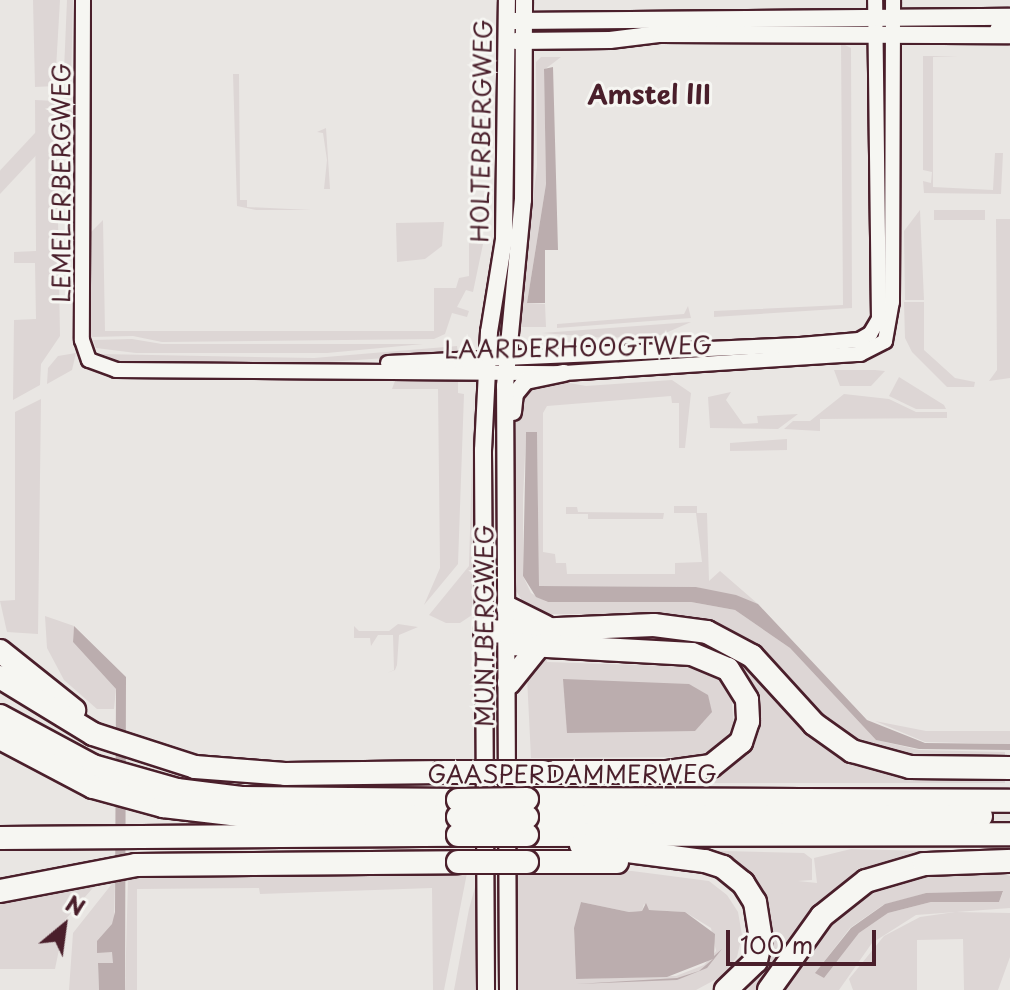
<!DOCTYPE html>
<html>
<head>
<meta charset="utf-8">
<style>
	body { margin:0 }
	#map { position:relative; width:1010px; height:990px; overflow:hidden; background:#f6f6f2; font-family:"Playpen Sans",sans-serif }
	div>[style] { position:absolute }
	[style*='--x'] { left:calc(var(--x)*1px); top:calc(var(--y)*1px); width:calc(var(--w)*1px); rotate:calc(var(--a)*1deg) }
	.built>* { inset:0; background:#e9e6e3; transform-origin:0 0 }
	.green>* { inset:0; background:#ddd6d5; transform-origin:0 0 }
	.water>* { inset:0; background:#bbadae }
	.roads { filter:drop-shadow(2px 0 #4a1f2b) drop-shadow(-2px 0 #4a1f2b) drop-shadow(0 2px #4a1f2b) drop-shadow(0 -2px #4a1f2b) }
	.tertiary>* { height:14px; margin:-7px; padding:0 7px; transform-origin:7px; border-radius:7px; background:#f6f6f2 }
	.secondary>* { height:16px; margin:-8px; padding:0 8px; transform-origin:8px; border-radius:8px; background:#f6f6f2 }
	.motorway>* { height:22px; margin:-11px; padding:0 11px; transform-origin:11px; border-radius:11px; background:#f6f6f2 }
	.bridges { filter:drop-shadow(2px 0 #4a1f2b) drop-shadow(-2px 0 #4a1f2b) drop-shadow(0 2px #4a1f2b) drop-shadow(0 -2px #4a1f2b) }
	.motorway-bridge>* { height:22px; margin:-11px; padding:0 11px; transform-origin:11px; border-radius:11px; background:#f6f6f2 }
	span { translate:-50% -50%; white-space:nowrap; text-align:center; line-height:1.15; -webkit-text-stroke:6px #f6f6f2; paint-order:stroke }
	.street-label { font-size:24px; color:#4a1f2b }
	.neighbourhood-label { font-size:26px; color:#4a1f2b; font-weight:700 }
	.north { position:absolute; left:24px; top:886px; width:80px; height:80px; -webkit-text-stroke:6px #f6f6f2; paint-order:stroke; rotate:29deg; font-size:22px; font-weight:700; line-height:32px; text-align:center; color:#4a1f2b }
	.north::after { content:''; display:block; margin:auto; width:28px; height:36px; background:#4a1f2b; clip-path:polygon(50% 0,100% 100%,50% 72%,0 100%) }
	.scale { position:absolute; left:726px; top:930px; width:150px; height:36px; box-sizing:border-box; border:4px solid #4a1f2b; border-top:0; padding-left:10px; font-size:24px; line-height:28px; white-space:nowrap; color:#4a1f2b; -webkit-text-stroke:6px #f6f6f2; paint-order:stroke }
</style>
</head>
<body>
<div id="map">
	<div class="built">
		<div style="left:0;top:0;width:1010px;height:990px"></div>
	</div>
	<div class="green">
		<div style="clip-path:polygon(33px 0,60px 0,55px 86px,35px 87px)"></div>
		<div style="clip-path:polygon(67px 0,73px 0,71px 82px,64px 71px)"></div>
		<div style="clip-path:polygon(841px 43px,851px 48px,852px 308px,714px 317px,714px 311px,843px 305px)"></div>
		<div style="clip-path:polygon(923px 56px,958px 56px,933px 57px,933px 187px,993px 190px,995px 153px,1003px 153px,1001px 194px,924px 193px,923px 181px,931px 183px,932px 172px,923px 170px)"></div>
		<div style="clip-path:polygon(541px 57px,561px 57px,544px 70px,546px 184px,527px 303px,545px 304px,546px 327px,518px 327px,537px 167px,536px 62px)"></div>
		<div style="clip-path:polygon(233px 74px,239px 74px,240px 200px,247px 200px,247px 207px,311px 210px,256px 210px,237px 206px)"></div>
		<div style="clip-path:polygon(35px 100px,56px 101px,60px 336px,41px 364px,40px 385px,13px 400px,14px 320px,36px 319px,35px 263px,14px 263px,14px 252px,36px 251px)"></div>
		<div style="left:63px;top:103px;width:16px;height:243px;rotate:43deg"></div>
		<div style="clip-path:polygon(326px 128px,330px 189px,324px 189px,327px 160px,323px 133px,317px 132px)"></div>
		<div style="clip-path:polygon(920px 210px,924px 300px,905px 300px,904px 231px)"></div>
		<div style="left:934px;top:210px;width:51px;height:10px"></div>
		<div style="clip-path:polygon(996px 219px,1010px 219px,1010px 378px,989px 381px,997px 370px)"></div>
		<div style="clip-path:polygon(103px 220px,105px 331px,434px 331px,434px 288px,456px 288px,459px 278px,469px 276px,469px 243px,483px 244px,473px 292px,466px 290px,457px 307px,469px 311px,467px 317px,452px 313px,445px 334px,434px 339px,162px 342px,133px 336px,91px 337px,89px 234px)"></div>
		<div style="clip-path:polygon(444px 222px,442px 246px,425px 259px,397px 262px,396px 223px)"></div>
		<div style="clip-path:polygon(904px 302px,924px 302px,924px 350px,955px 378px,975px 382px,974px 387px,947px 387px,912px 352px,905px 338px)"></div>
		<div style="clip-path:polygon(688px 306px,691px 318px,557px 328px,557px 324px,684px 314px)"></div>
		<div style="clip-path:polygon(691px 322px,661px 335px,607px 338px,542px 333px)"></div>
		<div style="clip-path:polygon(132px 339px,162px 344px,423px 344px,327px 353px,136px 353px,96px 348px,93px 340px)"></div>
		<div style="clip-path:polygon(457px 346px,458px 353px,328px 362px,117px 363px,99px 354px,314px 358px)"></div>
		<div style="clip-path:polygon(76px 353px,72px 370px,47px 384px,48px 368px,58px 356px)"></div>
		<div style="clip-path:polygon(834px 370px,875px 370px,885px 371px,871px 386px,840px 386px)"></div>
		<div style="clip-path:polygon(899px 377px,944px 405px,946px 409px,916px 409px,889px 396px)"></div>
		<div style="clip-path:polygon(396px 378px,458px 379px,458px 393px,464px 394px,458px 564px,424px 605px,440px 568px,438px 389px,392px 389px)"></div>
		<div style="clip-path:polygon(548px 379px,586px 386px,672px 380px,691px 393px,685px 448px,679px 448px,679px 403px,672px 403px,671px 396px,547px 406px,543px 413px,543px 552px,555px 554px,556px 563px,566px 563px,567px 574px,675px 574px,675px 563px,702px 562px,696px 513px,674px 513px,674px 506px,697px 506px,697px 513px,707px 513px,709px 581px,720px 571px,758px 604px,696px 587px,539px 586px,537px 432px,526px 432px,523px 499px,523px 576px,531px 593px,547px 602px,691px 602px,735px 610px,790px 648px,876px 740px,919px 750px,1005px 752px,1005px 758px,916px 756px,860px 743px,822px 717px,760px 647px,713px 622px,671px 614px,531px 614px,516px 591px,515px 408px,521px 391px)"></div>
		<div style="clip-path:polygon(474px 390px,472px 615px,460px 623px,446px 623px,429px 615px,469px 566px)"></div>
		<div style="clip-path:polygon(731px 392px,726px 400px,743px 424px,758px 423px,757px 416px,798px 414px,778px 429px,710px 428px,708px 397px)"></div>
		<div style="clip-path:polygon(844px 394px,889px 399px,916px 412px,947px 412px,947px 418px,820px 419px,820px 431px,784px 429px,793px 421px,810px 421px)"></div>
		<div style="clip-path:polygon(41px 399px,38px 634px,7px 632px,0 601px,15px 600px,15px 412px)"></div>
		<div style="clip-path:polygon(787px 439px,787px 450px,730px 451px,730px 443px)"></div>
		<div style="clip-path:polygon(566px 507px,577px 507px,578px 512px,664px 513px,663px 519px,588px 519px,588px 514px,566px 514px)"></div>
		<div style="clip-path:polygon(45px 616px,74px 626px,73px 642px,116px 689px,114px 709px,97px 709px,64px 680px,47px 648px)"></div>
		<div style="clip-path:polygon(398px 624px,418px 627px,399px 635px,397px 665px,395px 670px,387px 673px,394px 670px,393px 635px,378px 635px,371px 646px,370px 638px,354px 638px,354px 626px,359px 631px,389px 631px)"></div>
		<div style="clip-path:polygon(644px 635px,691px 638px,739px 657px,815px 742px,846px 763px,895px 773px,1005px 774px,1005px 783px,533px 783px,686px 778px,757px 719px,691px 643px,604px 639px)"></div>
		<div style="clip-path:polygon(547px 656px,547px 662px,697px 667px,718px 677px,731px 693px,734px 727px,717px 748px,693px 757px,531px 758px,527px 677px)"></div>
		<div style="clip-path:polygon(875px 721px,926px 731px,1010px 731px,1010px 744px,925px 742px)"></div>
		<div style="clip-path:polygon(851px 849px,1004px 853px,889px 864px,759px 990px,748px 990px,759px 972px,765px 908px,684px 850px,804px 853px,812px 859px,812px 880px,798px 881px,817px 883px,814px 858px)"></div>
		<div style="clip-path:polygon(evenodd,517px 855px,526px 873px,632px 871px,709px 881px,727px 895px,738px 912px,742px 935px,737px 957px,722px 976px,696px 990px,515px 990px,517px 855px,581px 902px,629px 912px,642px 911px,644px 904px,649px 910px,685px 912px,711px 928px,716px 951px,704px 965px,676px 976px,576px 979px,574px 931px,581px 902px)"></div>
		<div style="clip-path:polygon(evenodd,1000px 872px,1010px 876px,1010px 908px,916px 915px,872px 943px,839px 990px,784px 990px,834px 920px,874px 889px,914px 877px,1000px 872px,1003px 892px,999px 902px,931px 902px,888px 913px,859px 933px,824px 978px,816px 972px,850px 928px,883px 905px,926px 893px,1003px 892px)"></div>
		<div style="clip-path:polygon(467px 873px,444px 990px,433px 990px,432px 888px,260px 894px,259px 888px,137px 889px,137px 990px,125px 990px,128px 878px)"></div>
		<div style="clip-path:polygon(479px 873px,481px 990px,454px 990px,469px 909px)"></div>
		<div style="clip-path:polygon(115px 880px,113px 963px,98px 964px,99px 990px,69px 990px,73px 933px)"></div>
		<div style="clip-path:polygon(98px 882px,65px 920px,55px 969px,0 969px,0 899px)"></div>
		<div style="clip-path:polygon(955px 912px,1010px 913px,1010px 957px,998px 990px,964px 990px,963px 939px,917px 940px,917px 990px,853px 990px,849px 979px,884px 936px,920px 917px)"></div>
	</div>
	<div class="water">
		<div style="clip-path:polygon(553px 67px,558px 250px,545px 250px,545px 303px,527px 303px,546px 184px,544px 69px)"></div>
		<div style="clip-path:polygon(526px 432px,537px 432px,539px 586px,696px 587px,736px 595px,758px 604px,867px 720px,925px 743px,1010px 744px,1010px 750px,919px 749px,876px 740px,790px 648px,735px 610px,691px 602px,548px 602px,536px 597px,523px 576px)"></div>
		<div style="clip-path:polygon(74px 626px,126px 677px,125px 990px,99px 990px,98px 963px,113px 963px,112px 952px,97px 953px,97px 941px,112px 924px,115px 912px,116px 689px,73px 642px)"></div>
		<div style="clip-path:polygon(563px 679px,689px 684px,708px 695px,712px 712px,695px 731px,567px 733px)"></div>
		<div style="clip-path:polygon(1003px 891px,999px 902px,931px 902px,888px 913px,859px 933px,824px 978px,815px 973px,851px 928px,885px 904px,926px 893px)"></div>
		<div style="clip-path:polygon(581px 902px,629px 912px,642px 911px,646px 903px,649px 910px,685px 912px,715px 934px,714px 956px,722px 949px,707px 968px,677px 980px,576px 984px,677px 978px,699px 971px,713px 959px,667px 977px,576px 979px,574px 928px)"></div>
	</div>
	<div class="roads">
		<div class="tertiary">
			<div style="--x:83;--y:0;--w:340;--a:90.2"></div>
			<div style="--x:82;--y:340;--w:21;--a:71"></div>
			<div style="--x:89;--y:360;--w:29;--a:20"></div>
			<div style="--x:116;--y:370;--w:448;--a:0.4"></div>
			<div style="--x:564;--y:373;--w:297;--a:-3.7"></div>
			<div style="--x:860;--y:354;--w:28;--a:-27"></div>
			<div style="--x:885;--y:341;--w:40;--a:-80"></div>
			<div style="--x:892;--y:302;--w:302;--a:-89.8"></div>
			<div style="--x:995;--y:35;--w:11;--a:-68"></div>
			<div style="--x:999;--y:25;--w:11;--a:0"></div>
			<div style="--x:388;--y:363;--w:412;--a:-2.5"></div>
			<div style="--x:800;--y:345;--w:59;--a:-4.8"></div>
			<div style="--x:859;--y:340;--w:13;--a:-29"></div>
			<div style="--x:870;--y:334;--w:17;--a:-59"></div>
			<div style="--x:879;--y:319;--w:319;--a:-90.7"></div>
		</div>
		<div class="secondary">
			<div style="--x:513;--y:21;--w:497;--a:-0.5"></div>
			<div style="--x:516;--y:41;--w:94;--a:-0.6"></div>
			<div style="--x:610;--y:40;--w:49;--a:-7"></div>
			<div style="--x:659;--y:34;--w:351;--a:0.2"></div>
			<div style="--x:513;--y:412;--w:18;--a:-84"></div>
			<div style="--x:515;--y:394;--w:17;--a:-50"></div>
			<div style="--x:526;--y:381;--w:39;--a:-12"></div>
			<div style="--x:486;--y:990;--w:540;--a:-90.32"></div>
			<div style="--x:483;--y:450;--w:118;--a:-87.1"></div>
			<div style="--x:489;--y:332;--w:94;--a:-80.8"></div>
			<div style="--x:504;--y:239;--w:239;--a:-89.3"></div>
			<div style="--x:508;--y:990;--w:604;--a:-90.28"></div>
			<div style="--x:505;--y:386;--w:187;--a:-84.5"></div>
			<div style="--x:523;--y:200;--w:200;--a:-89.7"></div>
		</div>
		<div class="motorway">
			<div style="--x:508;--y:608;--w:42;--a:26.6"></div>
			<div style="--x:485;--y:632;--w:169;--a:-2.4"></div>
			<div style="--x:654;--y:625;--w:53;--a:7.5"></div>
			<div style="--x:707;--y:632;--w:51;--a:28.1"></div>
			<div style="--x:752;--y:656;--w:92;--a:47.6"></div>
			<div style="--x:814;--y:724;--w:47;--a:35.4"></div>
			<div style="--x:852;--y:751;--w:60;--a:15.4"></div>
			<div style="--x:910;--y:767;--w:100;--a:0.6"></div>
			<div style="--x:511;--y:644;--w:181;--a:3.2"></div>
			<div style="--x:692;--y:654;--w:39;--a:23"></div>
			<div style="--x:728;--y:669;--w:36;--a:58"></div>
			<div style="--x:747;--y:700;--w:21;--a:87"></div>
			<div style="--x:748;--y:721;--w:22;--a:108"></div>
			<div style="--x:741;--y:742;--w:38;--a:141"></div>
			<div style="--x:711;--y:766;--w:44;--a:172.2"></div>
			<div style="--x:667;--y:772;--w:124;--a:180"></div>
			<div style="--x:0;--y:651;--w:95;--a:38.6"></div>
			<div style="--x:0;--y:677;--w:109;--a:31.5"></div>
			<div style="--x:93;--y:734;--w:107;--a:17.9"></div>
			<div style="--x:195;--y:767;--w:90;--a:4.4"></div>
			<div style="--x:285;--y:774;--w:158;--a:-0.7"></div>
			<div style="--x:509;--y:683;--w:48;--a:-51"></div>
			<div style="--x:0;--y:716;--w:106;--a:28.3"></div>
			<div style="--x:93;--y:766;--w:87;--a:15.9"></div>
			<div style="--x:177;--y:790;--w:65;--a:7"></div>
			<div style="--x:242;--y:798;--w:216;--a:0.5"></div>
			<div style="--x:0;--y:738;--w:105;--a:27.8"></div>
			<div style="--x:93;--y:787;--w:73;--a:15.2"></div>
			<div style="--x:163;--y:806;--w:77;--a:6.8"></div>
			<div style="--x:239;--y:815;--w:219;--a:0.5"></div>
			<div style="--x:527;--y:799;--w:483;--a:0.2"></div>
			<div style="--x:527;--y:817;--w:454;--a:-0.1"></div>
			<div style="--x:527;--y:835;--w:483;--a:-0.1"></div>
			<div style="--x:0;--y:838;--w:458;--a:-0.4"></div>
			<div style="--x:581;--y:845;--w:125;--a:7.4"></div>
			<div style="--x:705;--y:861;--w:19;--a:18"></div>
			<div style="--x:723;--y:867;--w:26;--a:39"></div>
			<div style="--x:743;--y:883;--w:22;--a:58"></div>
			<div style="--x:755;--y:902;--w:37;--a:81"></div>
			<div style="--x:761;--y:939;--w:23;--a:103"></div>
			<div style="--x:756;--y:961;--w:42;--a:136"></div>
			<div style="--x:527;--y:862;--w:90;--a:0"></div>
			<div style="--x:0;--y:891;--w:138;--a:-10.8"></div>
			<div style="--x:136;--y:865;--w:322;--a:-0.5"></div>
			<div style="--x:769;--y:990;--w:91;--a:-54.4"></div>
			<div style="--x:822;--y:916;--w:56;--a:-38.5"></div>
			<div style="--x:866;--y:881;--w:60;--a:-16.3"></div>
			<div style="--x:924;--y:864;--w:86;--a:-2"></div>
		</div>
	</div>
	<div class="bridges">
		<div class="motorway-bridge">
			<div style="--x:443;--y:772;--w:100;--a:0"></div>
			<div style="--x:458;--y:800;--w:69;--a:-0.8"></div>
			<div style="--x:458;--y:817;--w:69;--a:0"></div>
			<div style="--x:458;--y:835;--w:69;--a:0"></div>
			<div style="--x:458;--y:862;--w:69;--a:0"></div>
		</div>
	</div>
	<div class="street-label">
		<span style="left:481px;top:131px;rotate:-89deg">HOLTERBERGWEG</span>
		<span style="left:61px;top:183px;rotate:-90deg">LEMELERBERGWEG</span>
		<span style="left:578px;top:347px;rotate:-1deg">LAARDERHOOGTWEG</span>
		<span style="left:484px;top:626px;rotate:-90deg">MUNTBERGWEG</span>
		<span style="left:572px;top:774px">GAASPERDAMMERWEG</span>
	</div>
	<div class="neighbourhood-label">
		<span style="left:649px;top:94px">Amstel III</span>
	</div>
	<div class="north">N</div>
	<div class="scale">100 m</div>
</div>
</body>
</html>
